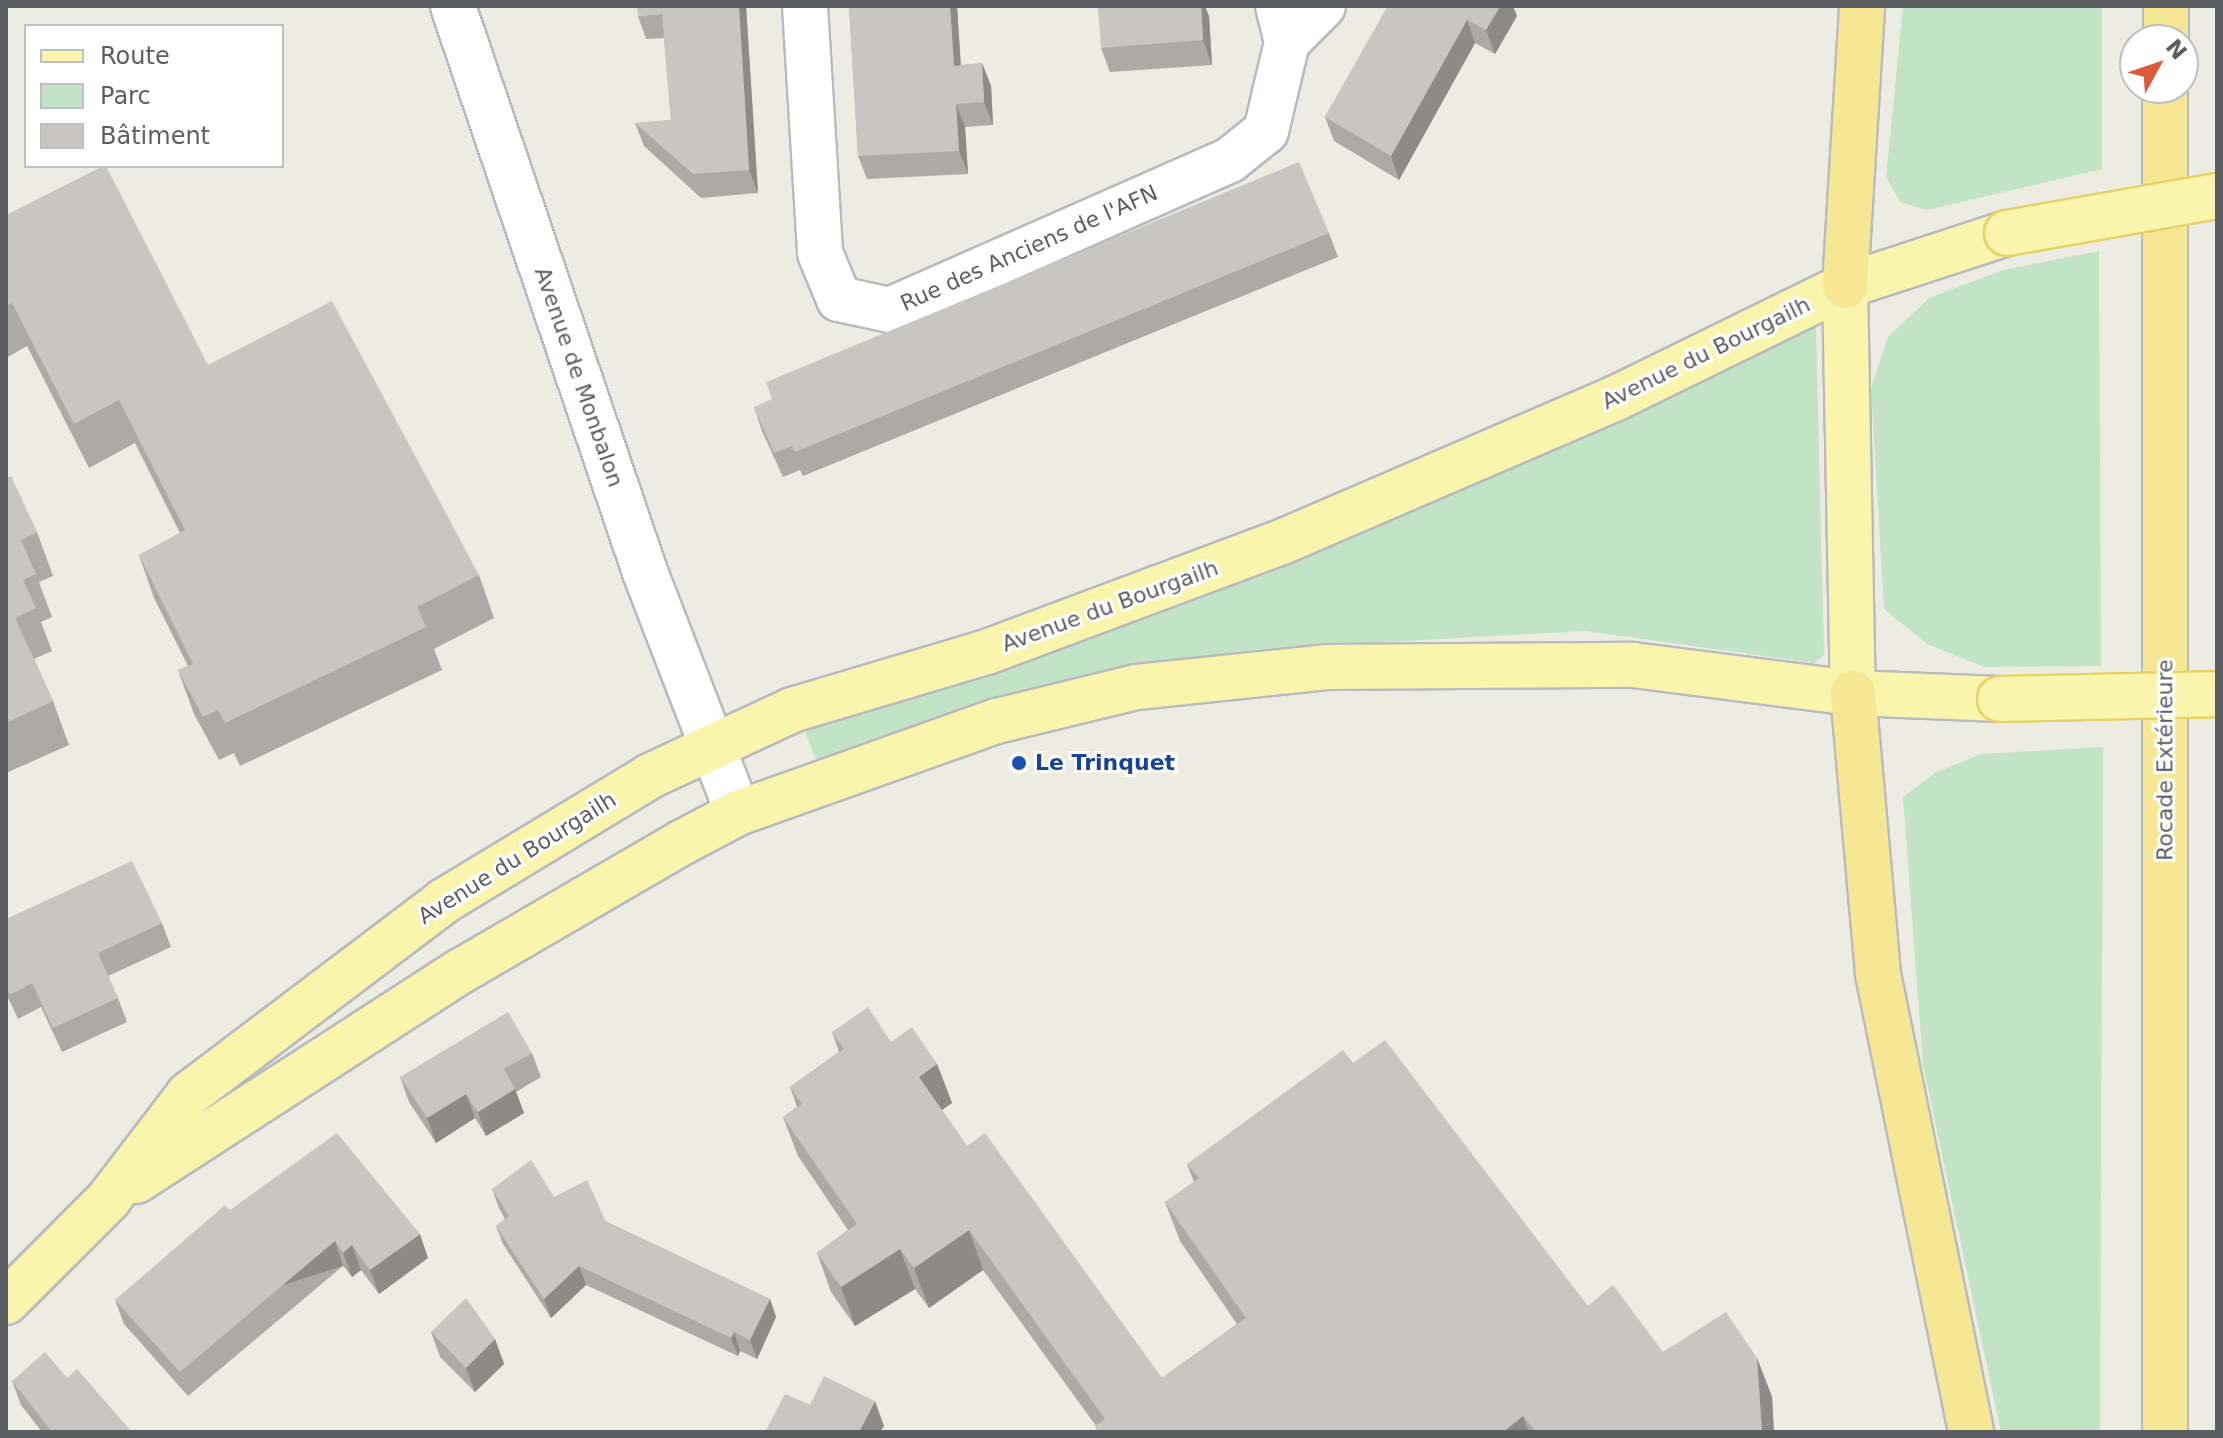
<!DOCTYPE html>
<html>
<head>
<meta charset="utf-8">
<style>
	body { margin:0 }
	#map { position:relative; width:2223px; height:1438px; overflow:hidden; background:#edece3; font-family:"DejaVu Sans",sans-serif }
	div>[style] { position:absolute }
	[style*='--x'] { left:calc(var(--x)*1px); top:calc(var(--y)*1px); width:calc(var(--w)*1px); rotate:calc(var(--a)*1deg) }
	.green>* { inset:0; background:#c2e3c5 }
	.roads { filter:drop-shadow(2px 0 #b8babf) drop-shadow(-2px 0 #b8babf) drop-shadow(0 2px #b8babf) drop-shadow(0 -2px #b8babf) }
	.street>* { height:44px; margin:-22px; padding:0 22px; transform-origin:22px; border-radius:22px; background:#fff }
	.primary>* { height:44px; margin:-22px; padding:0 22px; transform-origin:22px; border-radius:22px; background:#f9f5ad }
	.highway>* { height:44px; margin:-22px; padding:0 22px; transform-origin:22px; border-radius:22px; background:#f5e793 }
	.bridges { filter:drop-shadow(2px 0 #e6d163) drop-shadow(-2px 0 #e6d163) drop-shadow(0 2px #e6d163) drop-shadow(0 -2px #e6d163) }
	.primary-bridge>* { height:44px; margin:-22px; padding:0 22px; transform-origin:22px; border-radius:22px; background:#f9f5ad }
	.wall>* { inset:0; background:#acaaa5 }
	.shaded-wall>* { inset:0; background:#8c8b86; transform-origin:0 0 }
	.building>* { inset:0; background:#c8c6c0 }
	.dots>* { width:22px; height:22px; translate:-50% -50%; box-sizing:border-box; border:4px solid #fff; border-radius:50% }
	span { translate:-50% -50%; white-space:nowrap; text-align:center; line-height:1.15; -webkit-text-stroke:6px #fff; paint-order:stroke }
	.street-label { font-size:22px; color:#5b5e63 }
	.transit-label { font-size:22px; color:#164399; font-weight:700 }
	.left { translate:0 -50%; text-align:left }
	.frame { position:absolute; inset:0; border:8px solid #5b5e63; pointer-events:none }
	.legend { position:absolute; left:24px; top:24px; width:260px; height:144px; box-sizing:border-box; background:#fff; border:2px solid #bdbfc1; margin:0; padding:10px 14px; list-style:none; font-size:24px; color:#5b5e63 }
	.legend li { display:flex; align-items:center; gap:16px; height:40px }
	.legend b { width:40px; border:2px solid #bdbfc1 }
	.north { position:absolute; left:2119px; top:24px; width:80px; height:80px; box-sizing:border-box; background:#fff; border:2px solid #bdbfc1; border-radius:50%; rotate:50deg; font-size:22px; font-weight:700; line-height:32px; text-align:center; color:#5b5e63 }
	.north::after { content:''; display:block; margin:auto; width:28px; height:36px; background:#dc5a3b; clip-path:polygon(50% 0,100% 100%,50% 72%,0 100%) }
</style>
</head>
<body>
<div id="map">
	<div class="green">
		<div style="clip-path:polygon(1903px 6px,2102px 6px,2102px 169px,1927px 210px,1900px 202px,1886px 177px)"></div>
		<div style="clip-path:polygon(2099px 251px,2101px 666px,1984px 667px,1927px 644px,1884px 609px,1871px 388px,1888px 337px,1929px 298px,2003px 270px)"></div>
		<div style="clip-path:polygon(1816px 326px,1824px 655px,1815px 663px,1585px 631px,1261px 649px,1121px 668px,985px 701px,816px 760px,805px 731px,1070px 647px,1207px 594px,1475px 484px)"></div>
		<div style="clip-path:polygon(2103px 747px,2100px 1432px,2001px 1432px,1923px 1065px,1903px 797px,1935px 773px,1981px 754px)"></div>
	</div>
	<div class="roads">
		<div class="street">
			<div style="--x:453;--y:6;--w:598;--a:71.26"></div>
			<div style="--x:645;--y:572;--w:258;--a:68.9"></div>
			<div style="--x:805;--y:6;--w:247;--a:86.5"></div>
			<div style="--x:820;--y:253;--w:50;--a:67.6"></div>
			<div style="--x:839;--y:299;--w:52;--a:12.2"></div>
			<div style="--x:890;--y:310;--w:372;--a:-23.8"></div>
			<div style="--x:1230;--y:160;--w:46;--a:-38.9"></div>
			<div style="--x:1266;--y:131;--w:91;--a:-76.7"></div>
			<div style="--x:1287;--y:42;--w:37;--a:-104"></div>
			<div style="--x:1287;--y:42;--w:51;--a:-45"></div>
		</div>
		<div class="primary">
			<div style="--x:1845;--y:286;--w:407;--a:88.9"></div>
			<div style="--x:136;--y:1181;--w:387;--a:-32.9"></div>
			<div style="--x:461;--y:971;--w:257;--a:-30.2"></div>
			<div style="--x:683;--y:842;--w:62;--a:-27.8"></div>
			<div style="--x:738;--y:813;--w:275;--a:-19.6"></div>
			<div style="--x:997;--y:721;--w:144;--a:-13.7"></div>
			<div style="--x:1137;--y:687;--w:191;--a:-6"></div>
			<div style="--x:1327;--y:667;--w:306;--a:-0.4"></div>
			<div style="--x:1633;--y:665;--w:222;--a:7.3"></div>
			<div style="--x:1853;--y:693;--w:147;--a:2.3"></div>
			<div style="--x:6;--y:1302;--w:144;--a:-45"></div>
			<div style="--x:108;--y:1200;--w:133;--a:-52.6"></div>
			<div style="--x:189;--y:1094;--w:320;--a:-37.1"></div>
			<div style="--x:444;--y:901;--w:241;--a:-31.2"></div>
			<div style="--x:650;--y:776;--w:157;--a:-24.9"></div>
			<div style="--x:792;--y:710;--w:203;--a:-16.6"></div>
			<div style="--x:987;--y:652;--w:317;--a:-20.5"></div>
			<div style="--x:1284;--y:541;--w:361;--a:-23.3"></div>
			<div style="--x:1616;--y:398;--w:255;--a:-26.1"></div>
			<div style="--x:1845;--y:286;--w:170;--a:-18.1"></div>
		</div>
		<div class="highway">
			<div style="--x:2166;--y:40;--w:34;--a:-90"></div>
			<div style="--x:1845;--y:286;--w:281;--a:-86.5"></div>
			<div style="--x:1853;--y:693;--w:282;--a:84.9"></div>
			<div style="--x:1878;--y:974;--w:467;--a:78.5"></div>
			<div style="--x:2165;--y:1432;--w:1344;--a:-90"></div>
		</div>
	</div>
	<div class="bridges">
		<div class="primary-bridge">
			<div style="--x:2007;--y:233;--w:213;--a:-10"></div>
			<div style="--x:2000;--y:699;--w:217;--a:-1.3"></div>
		</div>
	</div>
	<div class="wall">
		<div style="clip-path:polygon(746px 6px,758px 193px,701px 198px,644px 146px,635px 123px,671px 120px,664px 38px,646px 39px,638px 16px)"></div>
		<div style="clip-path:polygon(849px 6px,957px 6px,961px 65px,982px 63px,991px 86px,993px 125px,965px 127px,968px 174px,867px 179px,858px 156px)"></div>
		<div style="clip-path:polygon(1388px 6px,1517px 16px,1495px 54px,1475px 43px,1399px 180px,1334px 141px,1325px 117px)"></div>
		<div style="clip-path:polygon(1209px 16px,1212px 65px,1110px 72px,1101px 48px)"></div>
		<div style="clip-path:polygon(6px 215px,208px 365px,479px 575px,494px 618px,434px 649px,442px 670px,240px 766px,234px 753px,219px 760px,194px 714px,178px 670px,188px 666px,154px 598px,139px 555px,180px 533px,135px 443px,89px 468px,27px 346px,6px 358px)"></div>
		<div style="clip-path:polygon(1329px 233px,1338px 257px,803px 476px,800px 470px,783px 477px,762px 431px,754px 407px)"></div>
		<div style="clip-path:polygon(6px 478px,37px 532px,53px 576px,39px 582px,52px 617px,41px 622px,52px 651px,34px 659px,53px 701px,69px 745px,6px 773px)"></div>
		<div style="clip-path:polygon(6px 919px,162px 923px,171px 947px,108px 976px,118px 998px,127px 1022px,62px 1052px,41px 1007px,18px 1019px,6px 993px)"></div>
		<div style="clip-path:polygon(832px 1032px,891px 1042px,937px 1064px,952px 1103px,942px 1110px,967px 1146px,1162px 1378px,1237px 1324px,1180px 1241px,1165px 1202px,1194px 1182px,1187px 1164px,1353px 1063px,1588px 1306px,1663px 1352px,1757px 1358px,1772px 1397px,1774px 1432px,1097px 1432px,1096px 1426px,983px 1270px,929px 1308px,915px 1289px,855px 1326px,831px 1292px,817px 1253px,848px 1230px,798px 1156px,783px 1117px,797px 1107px,790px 1087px,839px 1052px)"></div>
		<div style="clip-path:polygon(532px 1053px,541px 1077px,516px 1092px,524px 1113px,486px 1136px,475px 1118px,436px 1143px,409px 1102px,400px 1077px)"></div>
		<div style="clip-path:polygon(492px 1189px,554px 1197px,770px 1299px,776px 1317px,757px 1359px,740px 1351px,738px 1356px,586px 1285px,551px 1318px,503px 1244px,496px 1226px,505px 1219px,499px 1208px)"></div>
		<div style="clip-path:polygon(230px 1210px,428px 1258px,379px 1294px,361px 1270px,352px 1277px,343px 1266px,188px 1396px,124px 1324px,115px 1300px)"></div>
		<div style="clip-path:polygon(431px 1332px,495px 1339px,504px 1364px,475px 1392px,440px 1357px)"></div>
		<div style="clip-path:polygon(67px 1378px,132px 1432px,42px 1432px,21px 1405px,12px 1381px)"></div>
	</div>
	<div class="shaded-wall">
		<div style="clip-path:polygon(739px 6px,746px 6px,758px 193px,749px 170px)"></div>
		<div style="clip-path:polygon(950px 6px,957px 6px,962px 89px,954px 66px)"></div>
		<div style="clip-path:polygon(1201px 6px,1205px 6px,1209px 16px,1212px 65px,1203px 40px)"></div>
		<div style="clip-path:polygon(1500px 6px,1513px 6px,1517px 16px,1495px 54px,1486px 30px)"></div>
		<div style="clip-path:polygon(1467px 20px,1475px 43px,1399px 180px,1391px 156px)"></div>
		<div style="clip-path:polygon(982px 63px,991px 86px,993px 125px,984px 102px)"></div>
		<div style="clip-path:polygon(956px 104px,965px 127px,968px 174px,959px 151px)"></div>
		<div style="clip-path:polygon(937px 1064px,952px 1103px,933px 1116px,919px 1077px)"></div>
		<div style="clip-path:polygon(515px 1089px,524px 1113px,486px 1136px,478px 1112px)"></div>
		<div style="clip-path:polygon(466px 1094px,475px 1118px,436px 1143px,427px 1118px)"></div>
		<div style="clip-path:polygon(969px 1230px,983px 1270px,929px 1308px,914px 1268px)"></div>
		<div style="clip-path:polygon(420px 1234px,428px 1258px,379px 1294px,370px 1270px)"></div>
		<div style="left:335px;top:1241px;width:26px;height:203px;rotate:72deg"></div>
		<div style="clip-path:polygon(352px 1245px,361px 1270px,352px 1277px,343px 1253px)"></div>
		<div style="clip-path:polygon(900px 1249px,915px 1289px,855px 1326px,841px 1287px)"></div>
		<div style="clip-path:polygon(579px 1266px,586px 1285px,551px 1318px,544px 1299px)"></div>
		<div style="clip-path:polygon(770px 1299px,776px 1317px,757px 1359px,750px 1340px)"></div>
		<div style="clip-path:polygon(734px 1332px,740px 1351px,738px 1356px,731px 1338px)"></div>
		<div style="clip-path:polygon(495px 1339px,504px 1364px,475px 1392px,466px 1368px)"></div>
		<div style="clip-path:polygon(1757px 1358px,1772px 1397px,1774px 1432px,1762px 1432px)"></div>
		<div style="clip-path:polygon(875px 1401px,884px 1426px,880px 1432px,859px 1432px)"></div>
		<div style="clip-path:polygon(1523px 1416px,1529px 1432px,1503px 1432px)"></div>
	</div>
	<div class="building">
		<div style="clip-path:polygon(637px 6px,739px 6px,749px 170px,693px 174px,635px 123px,671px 120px,662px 14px,638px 16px)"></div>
		<div style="clip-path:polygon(849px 6px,950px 6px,954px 66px,982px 63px,984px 102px,956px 104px,959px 151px,858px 156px)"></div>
		<div style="clip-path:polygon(1098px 6px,1201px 6px,1203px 40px,1101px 48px)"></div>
		<div style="clip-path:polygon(1388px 6px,1500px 6px,1486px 30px,1467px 20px,1391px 156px,1325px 117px)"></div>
		<div style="clip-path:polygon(1299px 162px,1329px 233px,795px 452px,792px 446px,774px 453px,754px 407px,772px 399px,766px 382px)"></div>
		<div style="clip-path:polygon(103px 166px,106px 166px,208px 365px,332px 301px,479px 575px,417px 607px,426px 627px,225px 723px,218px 710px,203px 717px,178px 670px,193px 664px,139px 555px,185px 530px,119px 400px,74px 424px,12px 303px,6px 306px,6px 215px)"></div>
		<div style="clip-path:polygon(11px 476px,37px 532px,21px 540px,36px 574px,23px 580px,36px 608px,15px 618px,53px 701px,6px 723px,6px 478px)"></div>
		<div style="clip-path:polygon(132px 861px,162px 923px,98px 953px,118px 998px,53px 1028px,32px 983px,10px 995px,6px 987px,6px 919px)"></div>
		<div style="clip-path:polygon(868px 1007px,891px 1042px,912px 1027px,937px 1064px,919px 1077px,967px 1146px,985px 1133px,1162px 1378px,1246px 1318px,1165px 1202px,1199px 1178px,1187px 1164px,1343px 1050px,1353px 1063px,1385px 1040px,1588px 1306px,1613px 1285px,1663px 1352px,1726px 1312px,1757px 1358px,1762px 1432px,1536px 1432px,1523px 1416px,1503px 1432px,1100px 1432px,1095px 1426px,1105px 1419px,969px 1230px,914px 1268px,900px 1249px,841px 1287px,817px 1253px,857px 1224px,783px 1117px,802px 1104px,790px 1087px,844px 1049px,832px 1032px)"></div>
		<div style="clip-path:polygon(508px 1012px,532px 1053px,504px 1069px,515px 1089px,478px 1112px,466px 1094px,427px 1118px,400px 1077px)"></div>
		<div style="clip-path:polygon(337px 1133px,420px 1234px,370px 1270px,352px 1245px,343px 1253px,335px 1241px,180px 1372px,115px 1300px,225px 1205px,230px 1210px)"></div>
		<div style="clip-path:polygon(531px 1160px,554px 1197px,587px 1180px,606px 1222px,770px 1299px,750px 1340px,734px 1332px,731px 1338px,579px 1266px,544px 1299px,496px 1226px,509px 1216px,492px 1189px)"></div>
		<div style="clip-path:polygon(466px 1298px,495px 1339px,466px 1368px,431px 1332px)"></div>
		<div style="clip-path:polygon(45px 1352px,67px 1378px,77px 1369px,132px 1432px,52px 1432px,12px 1381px)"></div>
		<div style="clip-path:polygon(824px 1376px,875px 1401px,859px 1432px,765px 1432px,785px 1394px,810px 1405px)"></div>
	</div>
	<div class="dots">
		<div style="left:1019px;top:763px;background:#1a4fb4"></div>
	</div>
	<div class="street-label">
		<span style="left:1029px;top:248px;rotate:-24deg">Rue des Anciens de l'AFN</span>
		<span style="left:1706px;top:353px;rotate:-26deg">Avenue du Bourgailh</span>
		<span style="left:579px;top:377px;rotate:71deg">Avenue de Monbalon</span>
		<span style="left:1110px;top:606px;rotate:-20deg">Avenue du Bourgailh</span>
		<span style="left:2165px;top:760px;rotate:-90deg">Rocade Extérieure</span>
		<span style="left:517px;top:858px;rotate:-32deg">Avenue du Bourgailh</span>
	</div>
	<div class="transit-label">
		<span class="left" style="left:1035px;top:763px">Le Trinquet</span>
	</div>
	<div class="frame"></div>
	<ul class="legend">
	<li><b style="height:10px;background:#f9f5ad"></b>Route</li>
	<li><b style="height:22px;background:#c2e3c5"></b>Parc</li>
	<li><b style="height:22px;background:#c8c6c0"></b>Bâtiment</li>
	</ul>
	<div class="north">N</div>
</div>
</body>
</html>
